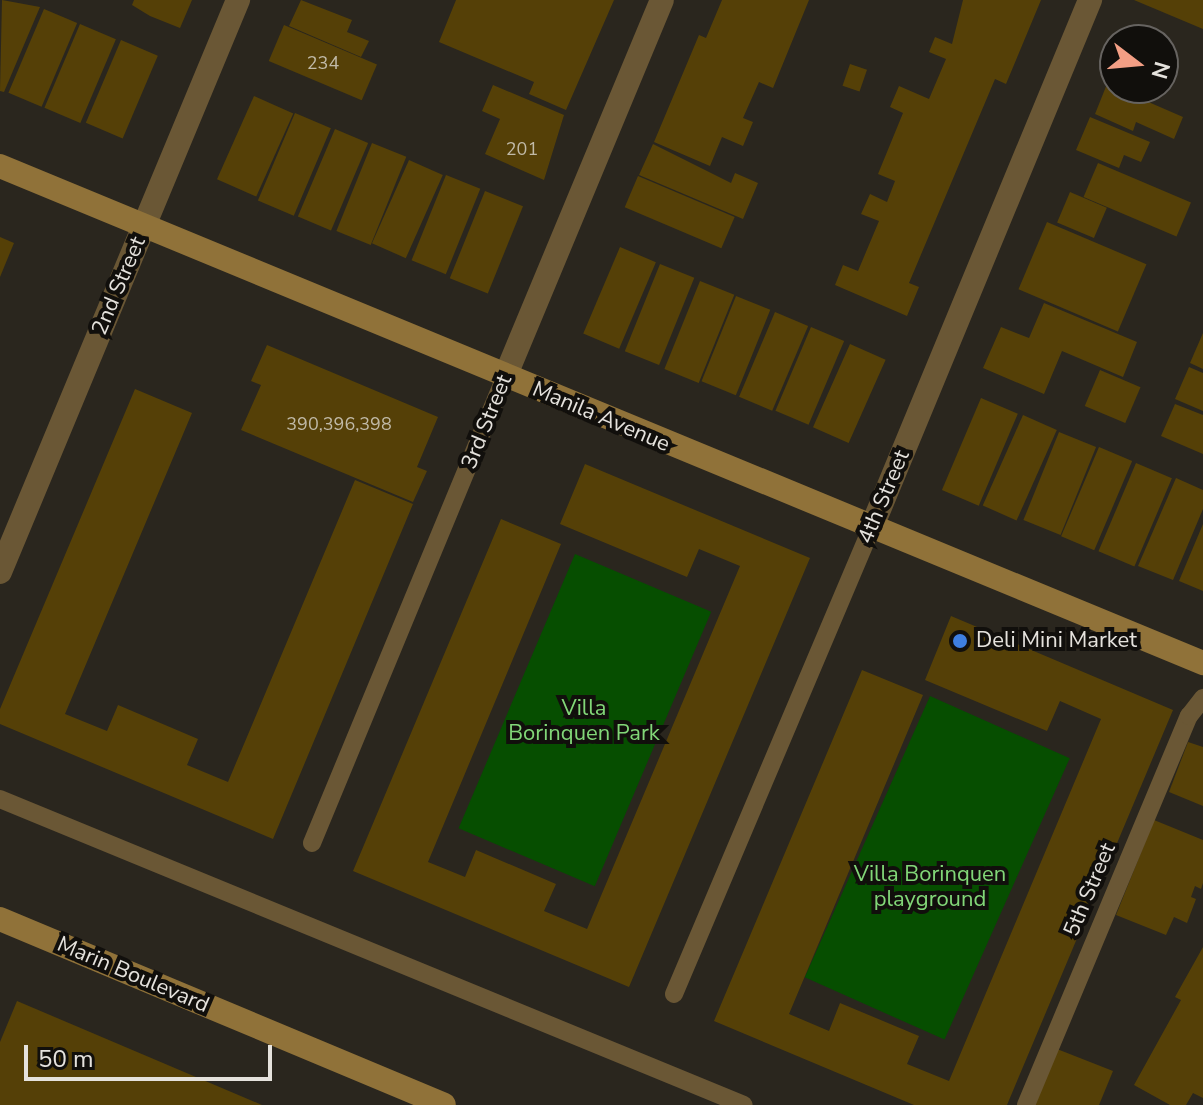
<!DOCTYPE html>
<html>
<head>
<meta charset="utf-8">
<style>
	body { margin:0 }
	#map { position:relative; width:1203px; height:1105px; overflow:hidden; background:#2a261e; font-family:"Nunito Sans",sans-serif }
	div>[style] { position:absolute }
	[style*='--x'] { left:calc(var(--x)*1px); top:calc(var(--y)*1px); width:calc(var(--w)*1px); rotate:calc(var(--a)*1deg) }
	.green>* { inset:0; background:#064e00; transform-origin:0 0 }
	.building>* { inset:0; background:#554007; transform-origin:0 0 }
	.lane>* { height:18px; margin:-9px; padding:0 9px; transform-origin:9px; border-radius:9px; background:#6a5735 }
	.street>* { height:24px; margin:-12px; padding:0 12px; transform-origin:12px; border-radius:12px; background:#6a5735 }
	.secondary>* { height:24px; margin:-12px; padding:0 12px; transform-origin:12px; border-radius:12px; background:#907239 }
	.dots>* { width:22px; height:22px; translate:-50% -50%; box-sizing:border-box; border:4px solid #110f0c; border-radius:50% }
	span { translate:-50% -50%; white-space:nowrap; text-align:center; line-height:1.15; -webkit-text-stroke:8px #110f0c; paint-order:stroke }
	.number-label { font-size:18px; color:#c1baa8 }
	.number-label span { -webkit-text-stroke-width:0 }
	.street-label { font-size:22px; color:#e5e2dd }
	.poi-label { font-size:22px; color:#e5e2dd }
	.left { translate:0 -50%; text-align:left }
	.park-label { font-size:22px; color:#82d778 }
	.north { position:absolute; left:1099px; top:24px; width:80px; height:80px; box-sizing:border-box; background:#110f0c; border:2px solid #666360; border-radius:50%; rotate:106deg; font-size:22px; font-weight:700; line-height:32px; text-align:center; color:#e5e2dd }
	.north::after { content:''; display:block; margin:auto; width:28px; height:36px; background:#f39f85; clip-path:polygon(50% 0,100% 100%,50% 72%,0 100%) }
	.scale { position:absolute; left:24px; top:1045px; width:248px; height:36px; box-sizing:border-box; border:4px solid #e5e2dd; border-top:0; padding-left:10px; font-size:24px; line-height:28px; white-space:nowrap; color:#e5e2dd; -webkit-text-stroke:6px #110f0c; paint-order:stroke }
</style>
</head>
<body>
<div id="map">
	<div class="green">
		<div style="left:575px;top:554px;width:148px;height:298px;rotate:23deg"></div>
		<div style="left:930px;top:696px;width:153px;height:308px;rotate:24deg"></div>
	</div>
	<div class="building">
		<div style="clip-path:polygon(2px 0,40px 7px,4px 92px,0 91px)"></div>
		<div style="clip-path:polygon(134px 0,192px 0,180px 28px,150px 16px,132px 5px)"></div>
		<div style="clip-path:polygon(301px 0,352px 20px,347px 32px,369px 41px,361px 57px,289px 26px)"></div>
		<div style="clip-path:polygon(456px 0,614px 0,566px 110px,529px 94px,534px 82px,439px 42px)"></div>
		<div style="clip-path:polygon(722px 0,809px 0,773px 88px,759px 82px,743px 118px,753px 122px,743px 146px,722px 137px,710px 166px,654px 142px,699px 35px,706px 38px)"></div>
		<div style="clip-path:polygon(963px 0,1041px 0,1006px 84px,995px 79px,987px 98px,909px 283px,919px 287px,907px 316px,835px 285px,843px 265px,858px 271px,879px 221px,861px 214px,870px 194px,887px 202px,895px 181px,878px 174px,903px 113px,890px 107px,899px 86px,929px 99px,946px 59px,929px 52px,935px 37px,952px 44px)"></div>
		<div style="clip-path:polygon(1134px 0,1203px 0,1203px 29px)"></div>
		<div style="left:44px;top:9px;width:36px;height:91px;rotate:23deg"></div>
		<div style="left:80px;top:24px;width:39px;height:91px;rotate:23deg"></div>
		<div style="left:284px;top:25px;width:101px;height:39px;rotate:23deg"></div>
		<div style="left:121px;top:40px;width:40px;height:90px;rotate:23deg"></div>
		<div style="left:850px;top:64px;width:18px;height:23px;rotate:19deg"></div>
		<div style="clip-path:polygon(1107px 84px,1183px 117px,1174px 139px,1136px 122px,1133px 131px,1095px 114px)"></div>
		<div style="clip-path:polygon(493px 85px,564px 115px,544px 180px,485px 154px,500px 119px,482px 111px)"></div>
		<div style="clip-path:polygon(1120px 88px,1155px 88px,1150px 101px)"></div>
		<div style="left:254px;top:96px;width:43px;height:91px;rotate:24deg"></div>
		<div style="left:295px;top:113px;width:39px;height:95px;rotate:23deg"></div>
		<div style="clip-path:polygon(1090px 117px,1150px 142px,1141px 162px,1124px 155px,1119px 168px,1076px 150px)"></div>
		<div style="left:335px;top:129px;width:36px;height:95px;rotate:23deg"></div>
		<div style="left:372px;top:143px;width:37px;height:95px;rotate:22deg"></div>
		<div style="clip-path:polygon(653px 144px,731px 183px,735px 173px,758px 183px,743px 219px,639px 175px)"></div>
		<div style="left:409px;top:160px;width:37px;height:91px;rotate:24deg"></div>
		<div style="left:1098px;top:163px;width:101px;height:37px;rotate:23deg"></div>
		<div style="left:446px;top:175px;width:37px;height:92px;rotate:22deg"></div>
		<div style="left:638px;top:176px;width:105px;height:34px;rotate:23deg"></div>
		<div style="left:485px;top:191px;width:41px;height:94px;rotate:22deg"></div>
		<div style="left:1070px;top:192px;width:40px;height:33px;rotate:23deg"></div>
		<div style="left:1047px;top:222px;width:108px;height:73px;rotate:23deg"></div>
		<div style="clip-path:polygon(0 237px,14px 243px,0 277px)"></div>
		<div style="left:620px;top:247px;width:39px;height:94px;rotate:23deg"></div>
		<div style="left:660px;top:264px;width:37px;height:94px;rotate:22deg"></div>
		<div style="left:700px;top:281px;width:37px;height:95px;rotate:22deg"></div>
		<div style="left:736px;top:296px;width:37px;height:92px;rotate:22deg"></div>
		<div style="clip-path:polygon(1044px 303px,1137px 342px,1123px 377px,1062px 351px,1044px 394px,983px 368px,1001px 327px,1029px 338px)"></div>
		<div style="left:775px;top:312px;width:36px;height:92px;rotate:23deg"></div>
		<div style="left:811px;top:327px;width:36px;height:91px;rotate:23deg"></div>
		<div style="clip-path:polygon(1203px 333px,1203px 369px,1190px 363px)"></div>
		<div style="left:850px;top:344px;width:39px;height:91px;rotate:24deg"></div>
		<div style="clip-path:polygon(267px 345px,438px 417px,417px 467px,427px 471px,413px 502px,241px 430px,261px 385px,251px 381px)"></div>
		<div style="clip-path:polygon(1189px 367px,1203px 373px,1203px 411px,1175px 399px)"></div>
		<div style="left:1100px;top:370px;width:44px;height:39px;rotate:23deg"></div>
		<div style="clip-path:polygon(135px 389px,192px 413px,65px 714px,107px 731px,118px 705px,198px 739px,187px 765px,228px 782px,355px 480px,413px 504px,273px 839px,0 724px,0 709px)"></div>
		<div style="left:981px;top:398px;width:40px;height:100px;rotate:23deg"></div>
		<div style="clip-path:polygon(1175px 404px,1203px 415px,1203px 454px,1161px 436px)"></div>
		<div style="left:1023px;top:415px;width:37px;height:99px;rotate:24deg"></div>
		<div style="left:1059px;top:432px;width:40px;height:95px;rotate:22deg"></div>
		<div style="left:1099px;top:447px;width:36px;height:97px;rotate:23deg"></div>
		<div style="left:1136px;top:463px;width:39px;height:96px;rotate:23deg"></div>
		<div style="clip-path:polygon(585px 464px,810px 558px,629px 987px,353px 871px,501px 519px,561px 544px,428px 862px,465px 877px,476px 850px,556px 884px,544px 911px,587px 929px,740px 566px,699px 549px,687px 577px,560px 524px)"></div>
		<div style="clip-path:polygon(1176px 478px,1203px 490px,1203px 509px,1173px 580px,1138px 566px)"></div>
		<div style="clip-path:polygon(1203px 524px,1203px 591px,1179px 581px)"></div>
		<div style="clip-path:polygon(951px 616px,1173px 710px,1007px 1105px,914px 1105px,714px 1021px,862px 670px,923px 695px,789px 1014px,829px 1031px,840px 1003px,919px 1036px,907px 1064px,949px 1081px,1101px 719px,1060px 701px,1047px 731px,925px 680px)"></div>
		<div style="clip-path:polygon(1188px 742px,1203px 747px,1203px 806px,1169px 792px)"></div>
		<div style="clip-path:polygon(1154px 820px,1203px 840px,1203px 883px,1201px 889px,1195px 886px,1191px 897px,1196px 899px,1187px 923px,1174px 917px,1166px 935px,1116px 915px)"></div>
		<div style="clip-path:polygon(1203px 947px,1203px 1098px,1193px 1093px,1186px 1105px,1170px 1105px,1134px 1085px,1181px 1000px,1175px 997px)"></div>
		<div style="clip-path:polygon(17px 1001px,262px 1105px,0 1105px,0 1042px)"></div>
		<div style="clip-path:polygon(1057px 1049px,1113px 1071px,1099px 1105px,1035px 1105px)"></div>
	</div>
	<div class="lane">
		<div style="--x:0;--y:799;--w:804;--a:22.36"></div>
		<div style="--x:312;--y:843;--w:504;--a:-67.5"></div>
		<div style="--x:674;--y:994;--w:505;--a:-67.04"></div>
		<div style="--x:1026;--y:1105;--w:422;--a:-67.3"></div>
		<div style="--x:1189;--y:716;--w:23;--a:-52"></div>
	</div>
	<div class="street">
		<div style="--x:505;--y:377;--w:408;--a:-67.4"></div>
		<div style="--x:871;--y:529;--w:573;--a:-67.51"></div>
		<div style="--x:0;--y:572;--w:620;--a:-67.41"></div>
	</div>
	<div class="secondary">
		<div style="--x:0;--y:166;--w:1302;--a:22.45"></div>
		<div style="--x:0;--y:919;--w:481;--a:22.7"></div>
	</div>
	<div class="dots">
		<div style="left:960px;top:641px;background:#3f7fe0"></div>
	</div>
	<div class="number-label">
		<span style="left:323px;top:63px">234</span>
		<span style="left:522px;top:149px">201</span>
		<span style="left:339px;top:424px">390,396,398</span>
	</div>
	<div class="street-label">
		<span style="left:119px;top:286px;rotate:-67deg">2nd Street</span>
		<span style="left:601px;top:417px;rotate:23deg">Manila Avenue</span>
		<span style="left:487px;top:422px;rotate:-68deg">3rd Street</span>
		<span style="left:884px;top:497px;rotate:-67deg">4th Street</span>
		<span style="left:1090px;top:890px;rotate:-67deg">5th Street</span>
		<span style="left:133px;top:975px;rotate:23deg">Marin Boulevard</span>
	</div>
	<div class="poi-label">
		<span class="left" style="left:976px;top:641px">Deli Mini Market</span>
	</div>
	<div class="park-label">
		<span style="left:584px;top:721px">Villa<br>Borinquen Park</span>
		<span style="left:930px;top:887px">Villa Borinquen<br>playground</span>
	</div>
	<div class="north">N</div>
	<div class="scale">50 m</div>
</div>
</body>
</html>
